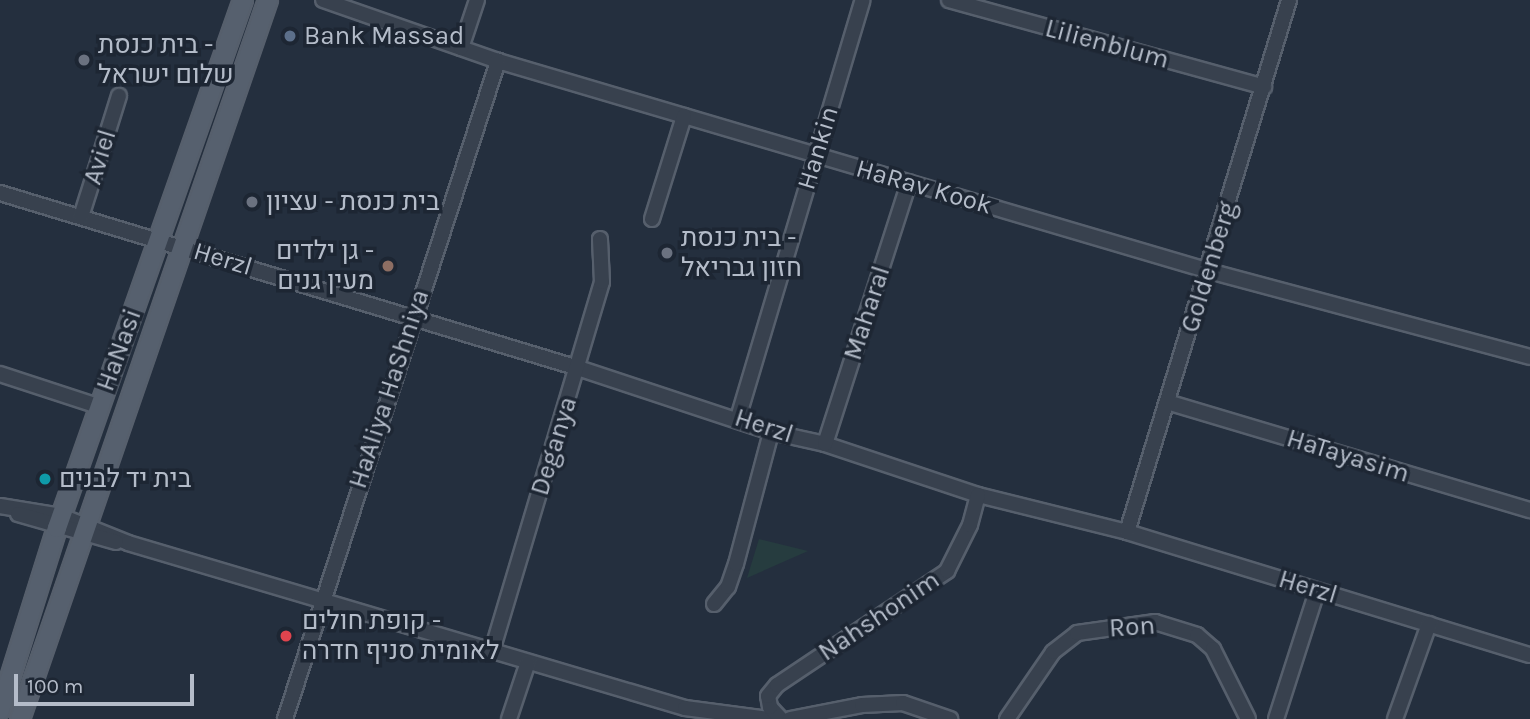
<!DOCTYPE html>
<html>
<head>
<meta charset="utf-8">
<style>
	body { margin:0 }
	#map { position:relative; width:1530px; height:719px; overflow:hidden; background:#242f3e; font-family:Karla,Heebo,sans-serif }
	div>[style] { position:absolute }
	[style*='--x'] { left:calc(var(--x)*1px); top:calc(var(--y)*1px); width:calc(var(--w)*1px); rotate:calc(var(--a)*1deg) }
	.green>* { inset:0; background:#263c3f }
	.roads { filter:drop-shadow(2px 0 #565f6c) drop-shadow(-2px 0 #565f6c) drop-shadow(0 2px #565f6c) drop-shadow(0 -2px #565f6c) }
	.minor>* { height:14px; margin:-7px; padding:0 7px; transform-origin:7px; border-radius:7px; background:#38414e }
	.major>* { height:18px; margin:-9px; padding:0 9px; transform-origin:9px; border-radius:9px; background:#56606e }
	.dots>* { width:19px; height:19px; translate:-50% -50%; box-sizing:border-box; border:4px solid #1d2633; border-radius:50% }
	span { translate:-50% -50%; white-space:nowrap; text-align:center; line-height:1.15; -webkit-text-stroke:7px #1d2633; paint-order:stroke }
	.poi-label { font-size:26px; color:#b4bcc9 }
	.left { translate:0 -50%; text-align:left }
	.right { translate:-100% -50%; text-align:right }
	.street-label { font-size:26px; color:#b4bcc9 }
	.scale { position:absolute; left:14px; top:674px; width:180px; height:32px; box-sizing:border-box; border:4px solid #b4bcc9; border-top:0; padding-left:9px; font-size:21px; line-height:24px; white-space:nowrap; color:#b4bcc9; -webkit-text-stroke:5px #1d2633; paint-order:stroke }
</style>
</head>
<body>
<div id="map">
	<div class="green">
		<div style="clip-path:polygon(759px 539px,808px 551px,747px 578px)"></div>
	</div>
	<div class="roads">
		<div class="minor">
			<div style="--x:323;--y:0;--w:185;--a:19.2"></div>
			<div style="--x:498;--y:61;--w:741;--a:16.45"></div>
			<div style="--x:1209;--y:271;--w:332;--a:15"></div>
			<div style="--x:949;--y:0;--w:327;--a:15.4"></div>
			<div style="--x:461;--y:48;--w:51;--a:-71.6"></div>
			<div style="--x:0;--y:193;--w:604;--a:16.84"></div>
			<div style="--x:578;--y:368;--w:203;--a:18.3"></div>
			<div style="--x:771;--y:432;--w:55;--a:12.5"></div>
			<div style="--x:825;--y:444;--w:161;--a:18.4"></div>
			<div style="--x:978;--y:495;--w:154;--a:13.9"></div>
			<div style="--x:1127;--y:532;--w:421;--a:17"></div>
			<div style="--x:81;--y:217;--w:127;--a:-72.6"></div>
			<div style="--x:652;--y:219;--w:108;--a:-72.7"></div>
			<div style="--x:0;--y:374;--w:106;--a:18.1"></div>
			<div style="--x:1167;--y:402;--w:379;--a:16.6"></div>
			<div style="--x:738;--y:418;--w:436;--a:-73.4"></div>
			<div style="--x:825;--y:444;--w:275;--a:-72.2"></div>
			<div style="--x:0;--y:506;--w:62;--a:9.3"></div>
			<div style="--x:61;--y:516;--w:72;--a:21.9"></div>
			<div style="--x:128;--y:543;--w:581;--a:16.5"></div>
			<div style="--x:685;--y:708;--w:86;--a:7.4"></div>
			<div style="--x:18;--y:514;--w:102;--a:15.9"></div>
			<div style="--x:1127;--y:532;--w:556;--a:-73.06"></div>
			<div style="--x:714;--y:604;--w:22;--a:-51"></div>
			<div style="--x:728;--y:587;--w:24;--a:-71"></div>
			<div style="--x:736;--y:564;--w:137;--a:-75.1"></div>
			<div style="--x:492;--y:651;--w:385;--a:-73.4"></div>
			<div style="--x:602;--y:282;--w:43;--a:-92.7"></div>
			<div style="--x:285;--y:719;--w:692;--a:-72.06"></div>
			<div style="--x:509;--y:719;--w:60;--a:-71.6"></div>
			<div style="--x:781;--y:719;--w:16;--a:-133"></div>
			<div style="--x:770;--y:707;--w:11;--a:-100"></div>
			<div style="--x:768;--y:696;--w:14;--a:-51"></div>
			<div style="--x:777;--y:685;--w:205;--a:-33.8"></div>
			<div style="--x:947;--y:571;--w:51;--a:-63.4"></div>
			<div style="--x:970;--y:525;--w:31;--a:-75"></div>
			<div style="--x:790;--y:719;--w:73;--a:-11"></div>
			<div style="--x:862;--y:705;--w:41;--a:-2.8"></div>
			<div style="--x:903;--y:703;--w:50;--a:18.8"></div>
			<div style="--x:1007;--y:719;--w:81;--a:-55.5"></div>
			<div style="--x:1053;--y:652;--w:31;--a:-38"></div>
			<div style="--x:1077;--y:633;--w:79;--a:-8"></div>
			<div style="--x:1155;--y:622;--w:44;--a:17.2"></div>
			<div style="--x:1197;--y:635;--w:21;--a:41"></div>
			<div style="--x:1213;--y:649;--w:78;--a:63.4"></div>
			<div style="--x:1276;--y:719;--w:134;--a:-72.2"></div>
			<div style="--x:1395;--y:719;--w:101;--a:-70.3"></div>
		</div>
		<div class="major">
			<div style="--x:0;--y:710;--w:191;--a:-72.6"></div>
			<div style="--x:57;--y:528;--w:560;--a:-70.59"></div>
			<div style="--x:20;--y:719;--w:761;--a:-70.97"></div>
		</div>
	</div>
	<div class="dots">
		<div style="left:290px;top:36px;background:#5c6f8a"></div>
		<div style="left:84px;top:60px;background:#6b7280"></div>
		<div style="left:252px;top:202px;background:#6b7280"></div>
		<div style="left:667px;top:253px;background:#6b7280"></div>
		<div style="left:388px;top:266px;background:#8d6e63"></div>
		<div style="left:45px;top:479px;background:#0f9aa8"></div>
		<div style="left:286px;top:636px;background:#e0444e"></div>
	</div>
	<div class="poi-label">
		<span class="left" style="left:304px;top:36px">Bank Massad</span>
		<span class="left" style="left:98px;top:60px">בית כנסת -<br>שלום ישראל</span>
		<span class="left" style="left:266px;top:202px">בית כנסת - עציון</span>
		<span class="left" style="left:681px;top:253px">בית כנסת -<br>חזון גבריאל</span>
		<span class="right" style="left:374px;top:266px">גן ילדים -<br>מעין גנים</span>
		<span class="left" style="left:59px;top:479px">בית יד לבנים</span>
		<span class="left" style="left:302px;top:636px">קופת חולים -<br>לאומית סניף חדרה</span>
	</div>
	<div class="street-label">
		<span style="left:1107px;top:44px;rotate:15deg">Lilienblum</span>
		<span style="left:818px;top:148px;rotate:-73deg">Hankin</span>
		<span style="left:100px;top:157px;rotate:-73deg">Aviel</span>
		<span style="left:924px;top:187px;rotate:16deg">HaRav Kook</span>
		<span style="left:223px;top:259px;rotate:17deg">Herzl</span>
		<span style="left:1209px;top:267px;rotate:-73deg">Goldenberg</span>
		<span style="left:867px;top:313px;rotate:-72deg">Maharal</span>
		<span style="left:119px;top:350px;rotate:-70deg">HaNasi</span>
		<span style="left:389px;top:389px;rotate:-72deg">HaAliya HaShniya</span>
		<span style="left:764px;top:426px;rotate:18deg">Herzl</span>
		<span style="left:554px;top:446px;rotate:-73deg">Deganya</span>
		<span style="left:1348px;top:456px;rotate:17deg">HaTayasim</span>
		<span style="left:1308px;top:587px;rotate:17deg">Herzl</span>
		<span style="left:879px;top:616px;rotate:-34deg">Nahshonim</span>
		<span style="left:1132px;top:627px;rotate:-4deg">Ron</span>
	</div>
	<div class="scale">100 m</div>
</div>
</body>
</html>
